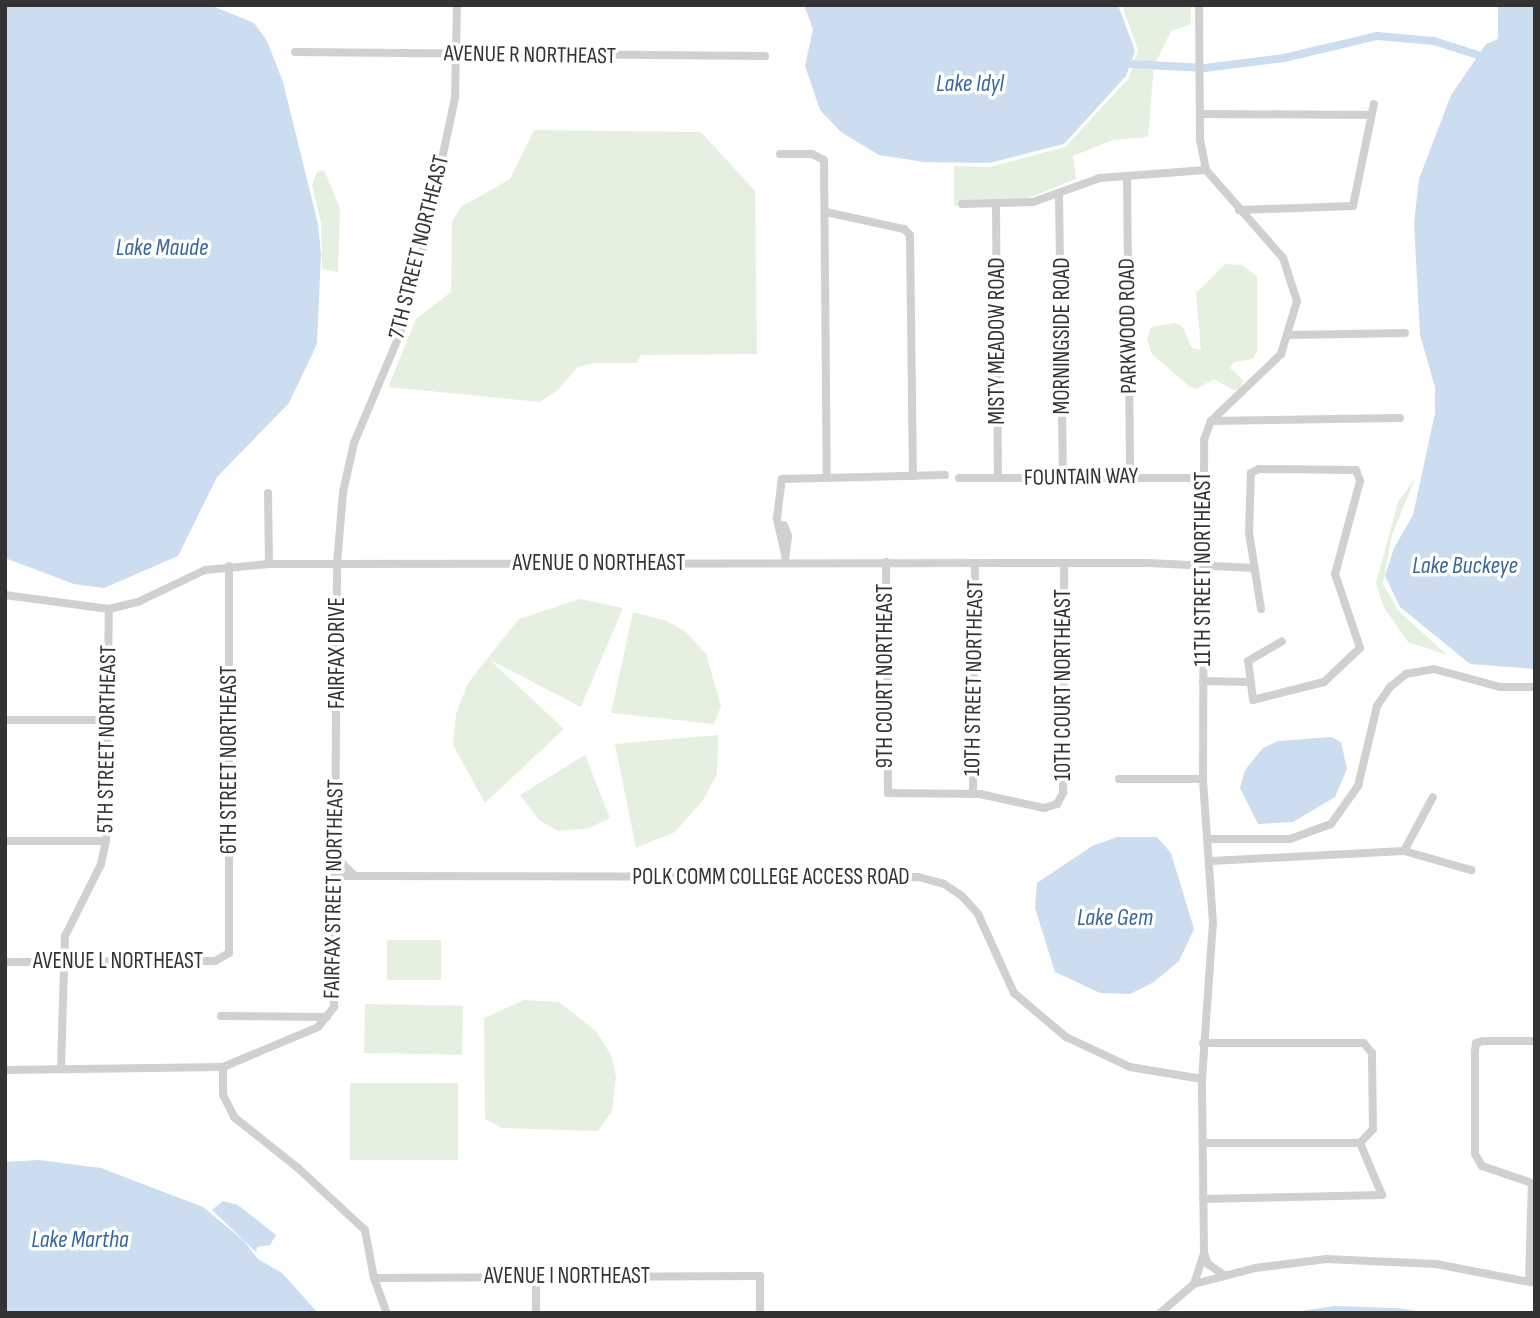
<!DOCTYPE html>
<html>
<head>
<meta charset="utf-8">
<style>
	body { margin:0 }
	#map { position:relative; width:1540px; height:1318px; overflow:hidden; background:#fff; font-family:"Sofia Sans Condensed",sans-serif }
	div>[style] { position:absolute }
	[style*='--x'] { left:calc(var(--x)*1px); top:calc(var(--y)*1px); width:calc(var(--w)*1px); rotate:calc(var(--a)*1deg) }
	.green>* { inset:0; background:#e6f0e1; transform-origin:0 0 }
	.water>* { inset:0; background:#ccddf0 }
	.canal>* { height:8px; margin:-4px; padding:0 4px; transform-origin:4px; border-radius:4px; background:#ccddf0 }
	.minor>* { height:8px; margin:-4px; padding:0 4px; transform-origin:4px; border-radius:4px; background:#d0d0d0 }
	span { translate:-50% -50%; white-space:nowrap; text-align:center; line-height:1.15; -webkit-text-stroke:7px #fff; paint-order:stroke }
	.street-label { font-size:23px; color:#333 }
	.water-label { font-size:24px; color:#39679c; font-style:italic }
	.frame { position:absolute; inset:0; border:7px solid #333; pointer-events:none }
</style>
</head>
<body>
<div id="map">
	<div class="green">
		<div style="clip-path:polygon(1122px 5px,1191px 5px,1191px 24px,1171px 31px,1154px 66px,1148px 137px,1113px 140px,1073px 156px,1076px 179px,1028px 198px,954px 206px,954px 166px,990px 167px,1065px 147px,1129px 78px,1138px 50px)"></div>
		<div style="clip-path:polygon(534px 130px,701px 132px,755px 191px,757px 354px,641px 355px,636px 363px,593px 363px,578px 367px,558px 390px,540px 402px,388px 387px,416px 319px,451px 292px,452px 221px,461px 207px,510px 179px)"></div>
		<div style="clip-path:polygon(324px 170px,340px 208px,338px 272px,322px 269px,321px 223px,312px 185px,317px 172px)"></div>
		<div style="clip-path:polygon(1225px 264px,1242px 265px,1257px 276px,1257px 352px,1253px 359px,1234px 362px,1230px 368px,1243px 380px,1240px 389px,1233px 390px,1214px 379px,1197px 389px,1190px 387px,1152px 354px,1147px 339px,1151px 327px,1175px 323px,1182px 326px,1192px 348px,1201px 350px,1196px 293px)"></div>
		<div style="clip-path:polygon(1415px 479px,1392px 535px,1383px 584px,1398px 610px,1447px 655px,1408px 642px,1383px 606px,1376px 583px,1398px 502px)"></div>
		<div style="clip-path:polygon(580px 599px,623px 608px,581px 707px,490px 660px,564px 729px,485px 803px,453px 745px,456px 714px,468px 683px,519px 619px)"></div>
		<div style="clip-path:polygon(633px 612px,667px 621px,686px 632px,706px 654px,721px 706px,714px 724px,611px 713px)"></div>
		<div style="clip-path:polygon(718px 735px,717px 774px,703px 800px,675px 832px,636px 848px,615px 744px)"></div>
		<div style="clip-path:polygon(585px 755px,610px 818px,589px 828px,558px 831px,539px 820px,520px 795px)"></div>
		<div style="left:387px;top:940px;width:54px;height:40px"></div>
		<div style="clip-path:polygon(524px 1000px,559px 1002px,597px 1032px,612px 1057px,616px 1077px,612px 1111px,598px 1131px,501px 1128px,485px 1119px,484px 1018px)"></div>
		<div style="left:365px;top:1004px;width:98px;height:49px;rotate:1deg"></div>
		<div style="left:350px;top:1083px;width:108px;height:77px"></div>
	</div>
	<div class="water">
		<div style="clip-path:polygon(5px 5px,210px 5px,254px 23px,267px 41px,283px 82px,318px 224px,321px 254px,317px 344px,289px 403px,217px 477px,178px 556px,104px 588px,74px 584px,5px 558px)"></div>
		<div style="clip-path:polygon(804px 5px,1118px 5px,1135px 51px,1126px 76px,1064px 144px,989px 163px,924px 162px,879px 155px,841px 132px,820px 110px,805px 66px,813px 29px)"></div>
		<div style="clip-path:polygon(1498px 5px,1535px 5px,1535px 669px,1470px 664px,1400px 607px,1385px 576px,1394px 548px,1413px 515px,1435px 413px,1435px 387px,1420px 335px,1414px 223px,1419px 179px,1451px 95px,1486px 44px,1498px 39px)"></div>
		<div style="clip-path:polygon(1331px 737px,1341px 742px,1347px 769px,1335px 797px,1293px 822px,1258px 824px,1240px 788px,1245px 770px,1263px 748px,1278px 741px)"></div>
		<div style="clip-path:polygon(1117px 837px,1157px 837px,1171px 853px,1194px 929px,1179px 961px,1154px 982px,1130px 994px,1100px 993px,1055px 972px,1035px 908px,1037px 883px,1092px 846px)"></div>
		<div style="clip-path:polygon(39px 1160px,101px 1168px,203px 1207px,244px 1241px,258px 1259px,282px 1273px,318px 1313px,5px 1313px,5px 1162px)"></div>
		<div style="clip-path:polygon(223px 1201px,238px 1205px,276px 1235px,270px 1245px,257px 1247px,256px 1252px,212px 1210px)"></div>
		<div style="clip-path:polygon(1335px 1306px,1397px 1308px,1430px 1313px,1287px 1313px)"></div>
	</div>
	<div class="canal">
		<div style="--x:1130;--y:64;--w:75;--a:3.1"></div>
		<div style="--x:1205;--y:68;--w:80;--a:-7.2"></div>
		<div style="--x:1284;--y:58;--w:96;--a:-13.3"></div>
		<div style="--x:1377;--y:36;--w:57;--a:5"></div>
		<div style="--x:1434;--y:41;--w:46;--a:17.7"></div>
	</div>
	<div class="minor">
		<div style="--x:295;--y:52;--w:470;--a:0.5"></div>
		<div style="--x:1200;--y:114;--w:170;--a:0.3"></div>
		<div style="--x:780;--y:154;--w:32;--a:0"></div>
		<div style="--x:812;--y:154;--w:13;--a:27"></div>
		<div style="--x:824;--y:160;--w:316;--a:89.5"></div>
		<div style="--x:1127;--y:176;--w:300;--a:89.4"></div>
		<div style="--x:1059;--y:194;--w:284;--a:89.2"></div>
		<div style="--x:962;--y:204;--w:71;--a:-1.6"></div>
		<div style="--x:1033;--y:202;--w:71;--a:-19.7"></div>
		<div style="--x:1100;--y:178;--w:106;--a:-4.3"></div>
		<div style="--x:996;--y:204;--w:274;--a:89.6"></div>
		<div style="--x:1239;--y:210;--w:114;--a:-2"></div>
		<div style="--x:1353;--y:206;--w:104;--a:-78.4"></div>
		<div style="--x:826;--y:212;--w:80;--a:12.3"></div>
		<div style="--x:904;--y:229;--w:8;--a:45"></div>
		<div style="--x:910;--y:235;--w:241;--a:89.3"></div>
		<div style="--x:1290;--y:335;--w:115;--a:-1"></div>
		<div style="--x:1211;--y:421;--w:189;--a:-0.9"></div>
		<div style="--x:959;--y:478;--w:243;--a:0"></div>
		<div style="--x:268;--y:493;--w:71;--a:89.2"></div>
		<div style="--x:784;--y:525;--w:12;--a:70"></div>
		<div style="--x:788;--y:536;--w:23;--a:97"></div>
		<div style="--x:785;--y:554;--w:37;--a:-103"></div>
		<div style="--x:777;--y:518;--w:39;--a:-83"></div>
		<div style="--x:782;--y:479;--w:163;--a:-1.4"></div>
		<div style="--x:886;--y:562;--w:231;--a:89.5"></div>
		<div style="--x:888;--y:793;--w:92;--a:0.6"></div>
		<div style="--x:980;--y:794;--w:66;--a:12.3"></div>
		<div style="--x:1044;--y:808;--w:14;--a:-17"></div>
		<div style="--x:1057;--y:804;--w:13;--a:-61"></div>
		<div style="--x:1063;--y:793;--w:229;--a:-89.7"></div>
		<div style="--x:5;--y:595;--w:105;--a:7.7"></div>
		<div style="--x:109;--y:609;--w:32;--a:-14"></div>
		<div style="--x:140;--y:601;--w:72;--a:-25.5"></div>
		<div style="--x:205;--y:570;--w:64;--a:-5.4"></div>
		<div style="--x:269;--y:564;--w:878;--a:-0.07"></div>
		<div style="--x:1147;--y:563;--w:108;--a:2.7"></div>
		<div style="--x:1261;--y:609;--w:78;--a:-98.9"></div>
		<div style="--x:1249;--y:532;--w:59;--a:-88.1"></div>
		<div style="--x:1251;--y:473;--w:9;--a:-27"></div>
		<div style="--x:1259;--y:469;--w:97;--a:0.6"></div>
		<div style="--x:1356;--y:470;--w:12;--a:70"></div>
		<div style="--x:1360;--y:481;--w:96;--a:105"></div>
		<div style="--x:1335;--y:574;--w:78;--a:71.3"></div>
		<div style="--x:1360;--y:648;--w:50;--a:136.6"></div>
		<div style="--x:1324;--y:682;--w:73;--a:165.8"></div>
		<div style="--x:1253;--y:700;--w:39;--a:-97"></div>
		<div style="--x:1248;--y:661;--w:39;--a:-30"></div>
		<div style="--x:1203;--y:681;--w:45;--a:1.3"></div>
		<div style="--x:5;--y:720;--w:104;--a:0"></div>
		<div style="--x:1119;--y:779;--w:84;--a:0"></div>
		<div style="--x:973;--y:793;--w:230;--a:-89.5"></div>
		<div style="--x:1209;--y:839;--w:81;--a:0"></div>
		<div style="--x:1290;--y:839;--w:44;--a:-20.1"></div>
		<div style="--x:1331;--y:824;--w:47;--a:-54.6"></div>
		<div style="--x:1358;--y:786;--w:82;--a:-76.6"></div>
		<div style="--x:1377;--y:706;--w:23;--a:-56"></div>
		<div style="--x:1390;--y:687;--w:21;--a:-39"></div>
		<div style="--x:1406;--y:674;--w:28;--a:-10"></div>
		<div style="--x:1434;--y:669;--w:68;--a:15.3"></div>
		<div style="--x:1500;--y:687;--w:35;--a:0"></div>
		<div style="--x:5;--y:841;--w:101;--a:0"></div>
		<div style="--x:1404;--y:851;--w:70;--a:15.8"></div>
		<div style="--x:335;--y:856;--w:28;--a:45"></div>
		<div style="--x:1211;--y:861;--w:193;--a:-3"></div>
		<div style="--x:1404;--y:851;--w:61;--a:-61.8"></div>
		<div style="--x:335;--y:876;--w:583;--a:0.1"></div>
		<div style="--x:918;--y:877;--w:27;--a:15"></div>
		<div style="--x:944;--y:884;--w:22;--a:34"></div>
		<div style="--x:962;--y:896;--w:24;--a:48"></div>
		<div style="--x:978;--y:914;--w:87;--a:65.5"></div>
		<div style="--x:1014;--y:993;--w:68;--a:40.2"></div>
		<div style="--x:1066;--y:1037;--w:71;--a:25.1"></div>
		<div style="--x:1130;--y:1067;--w:73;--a:9.5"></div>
		<div style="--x:5;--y:962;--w:210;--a:-0.3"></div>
		<div style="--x:215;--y:961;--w:16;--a:-30"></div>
		<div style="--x:229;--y:953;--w:387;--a:-90"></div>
		<div style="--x:221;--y:1016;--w:106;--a:0.5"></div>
		<div style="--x:1535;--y:1041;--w:52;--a:180"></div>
		<div style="--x:1483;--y:1041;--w:7;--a:164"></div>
		<div style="--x:1476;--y:1043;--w:8;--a:97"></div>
		<div style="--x:1475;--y:1051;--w:103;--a:90"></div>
		<div style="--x:1475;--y:1154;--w:14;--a:60"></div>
		<div style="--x:1482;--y:1166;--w:56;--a:18.8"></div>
		<div style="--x:223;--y:1067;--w:28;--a:90"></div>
		<div style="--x:223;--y:1095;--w:25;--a:63"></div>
		<div style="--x:234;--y:1117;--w:82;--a:38.6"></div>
		<div style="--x:298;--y:1168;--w:91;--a:42.8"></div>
		<div style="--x:365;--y:1230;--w:49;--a:79.4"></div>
		<div style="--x:374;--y:1278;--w:37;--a:70"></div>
		<div style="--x:61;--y:1069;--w:133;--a:-88.3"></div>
		<div style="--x:65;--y:936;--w:80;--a:-63.4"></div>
		<div style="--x:101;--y:864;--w:24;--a:-78"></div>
		<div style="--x:106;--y:841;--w:232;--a:-89.3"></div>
		<div style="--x:5;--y:1070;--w:218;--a:-0.8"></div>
		<div style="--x:223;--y:1067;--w:103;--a:-22.8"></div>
		<div style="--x:318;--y:1027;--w:26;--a:-51"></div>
		<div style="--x:334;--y:1007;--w:443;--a:-89.6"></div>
		<div style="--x:337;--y:564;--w:72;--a:-85.2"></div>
		<div style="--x:343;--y:492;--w:50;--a:-77.3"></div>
		<div style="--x:354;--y:443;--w:121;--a:-67.2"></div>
		<div style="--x:401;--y:331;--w:67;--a:-74.5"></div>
		<div style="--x:419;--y:266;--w:172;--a:-77.9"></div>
		<div style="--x:455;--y:98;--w:93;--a:-88.8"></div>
		<div style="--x:1203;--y:1143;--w:157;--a:0"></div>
		<div style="--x:1360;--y:1143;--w:19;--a:-47"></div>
		<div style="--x:1373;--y:1129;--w:76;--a:-90.8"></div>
		<div style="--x:1372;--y:1053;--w:13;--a:-129"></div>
		<div style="--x:1364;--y:1043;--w:161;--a:180"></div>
		<div style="--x:1203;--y:1199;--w:179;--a:-1.3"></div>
		<div style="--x:1382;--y:1195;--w:56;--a:-112.9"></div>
		<div style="--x:1204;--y:1253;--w:12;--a:70"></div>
		<div style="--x:1208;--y:1264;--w:19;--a:35"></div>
		<div style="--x:536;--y:1276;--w:37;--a:90"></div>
		<div style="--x:374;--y:1278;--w:386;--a:-0.3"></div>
		<div style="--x:760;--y:1276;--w:37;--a:90"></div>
		<div style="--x:1529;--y:1282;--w:99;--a:-88.3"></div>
		<div style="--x:1194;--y:1284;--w:33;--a:-72"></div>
		<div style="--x:1204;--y:1253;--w:174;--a:-90.7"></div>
		<div style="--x:1202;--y:1079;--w:156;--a:-86"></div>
		<div style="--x:1213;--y:923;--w:144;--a:-94"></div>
		<div style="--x:1203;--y:779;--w:339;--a:-89.8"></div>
		<div style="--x:1204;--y:440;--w:20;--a:-70"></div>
		<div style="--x:1211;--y:421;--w:97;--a:-43.7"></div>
		<div style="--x:1281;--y:354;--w:55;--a:-73.2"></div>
		<div style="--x:1297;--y:301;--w:45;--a:-108"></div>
		<div style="--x:1283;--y:258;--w:117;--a:-131.2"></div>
		<div style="--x:1206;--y:170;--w:31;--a:-101"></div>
		<div style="--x:1200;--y:140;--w:135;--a:-90.4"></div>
		<div style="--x:1160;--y:1313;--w:45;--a:-40.5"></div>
		<div style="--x:1194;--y:1284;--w:63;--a:-14.7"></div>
		<div style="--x:1255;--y:1268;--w:72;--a:-7.2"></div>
		<div style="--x:1326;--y:1259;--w:110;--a:2.6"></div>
		<div style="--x:1436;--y:1264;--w:101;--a:10.9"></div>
	</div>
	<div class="street-label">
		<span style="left:530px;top:55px;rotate:1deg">AVENUE R NORTHEAST</span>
		<span style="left:419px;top:247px;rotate:-76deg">7TH STREET NORTHEAST</span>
		<span style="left:1128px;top:326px;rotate:-91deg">PARKWOOD ROAD</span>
		<span style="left:1062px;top:336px;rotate:-90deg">MORNINGSIDE ROAD</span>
		<span style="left:997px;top:341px;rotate:-90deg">MISTY MEADOW ROAD</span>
		<span style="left:1081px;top:477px;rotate:-1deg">FOUNTAIN WAY</span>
		<span style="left:599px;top:563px">AVENUE O NORTHEAST</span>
		<span style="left:1203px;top:569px;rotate:-90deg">11TH STREET NORTHEAST</span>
		<span style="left:337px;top:653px;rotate:-90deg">FAIRFAX DRIVE</span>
		<span style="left:885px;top:676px;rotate:-90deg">9TH COURT NORTHEAST</span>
		<span style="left:974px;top:678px;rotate:-89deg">10TH STREET NORTHEAST</span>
		<span style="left:1063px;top:685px;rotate:-90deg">10TH COURT NORTHEAST</span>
		<span style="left:107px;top:739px;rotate:-89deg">5TH STREET NORTHEAST</span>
		<span style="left:229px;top:760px;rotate:-90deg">6TH STREET NORTHEAST</span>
		<span style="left:771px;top:877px">POLK COMM COLLEGE ACCESS ROAD</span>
		<span style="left:334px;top:889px;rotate:-89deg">FAIRFAX STREET NORTHEAST</span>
		<span style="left:118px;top:961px">AVENUE L NORTHEAST</span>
		<span style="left:567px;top:1276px">AVENUE I NORTHEAST</span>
	</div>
	<div class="water-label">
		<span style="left:970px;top:84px">Lake Idyl</span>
		<span style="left:162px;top:248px">Lake Maude</span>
		<span style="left:1465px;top:566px">Lake Buckeye</span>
		<span style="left:1115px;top:918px">Lake Gem</span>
		<span style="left:80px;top:1240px">Lake Martha</span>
	</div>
	<div class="frame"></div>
</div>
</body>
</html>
